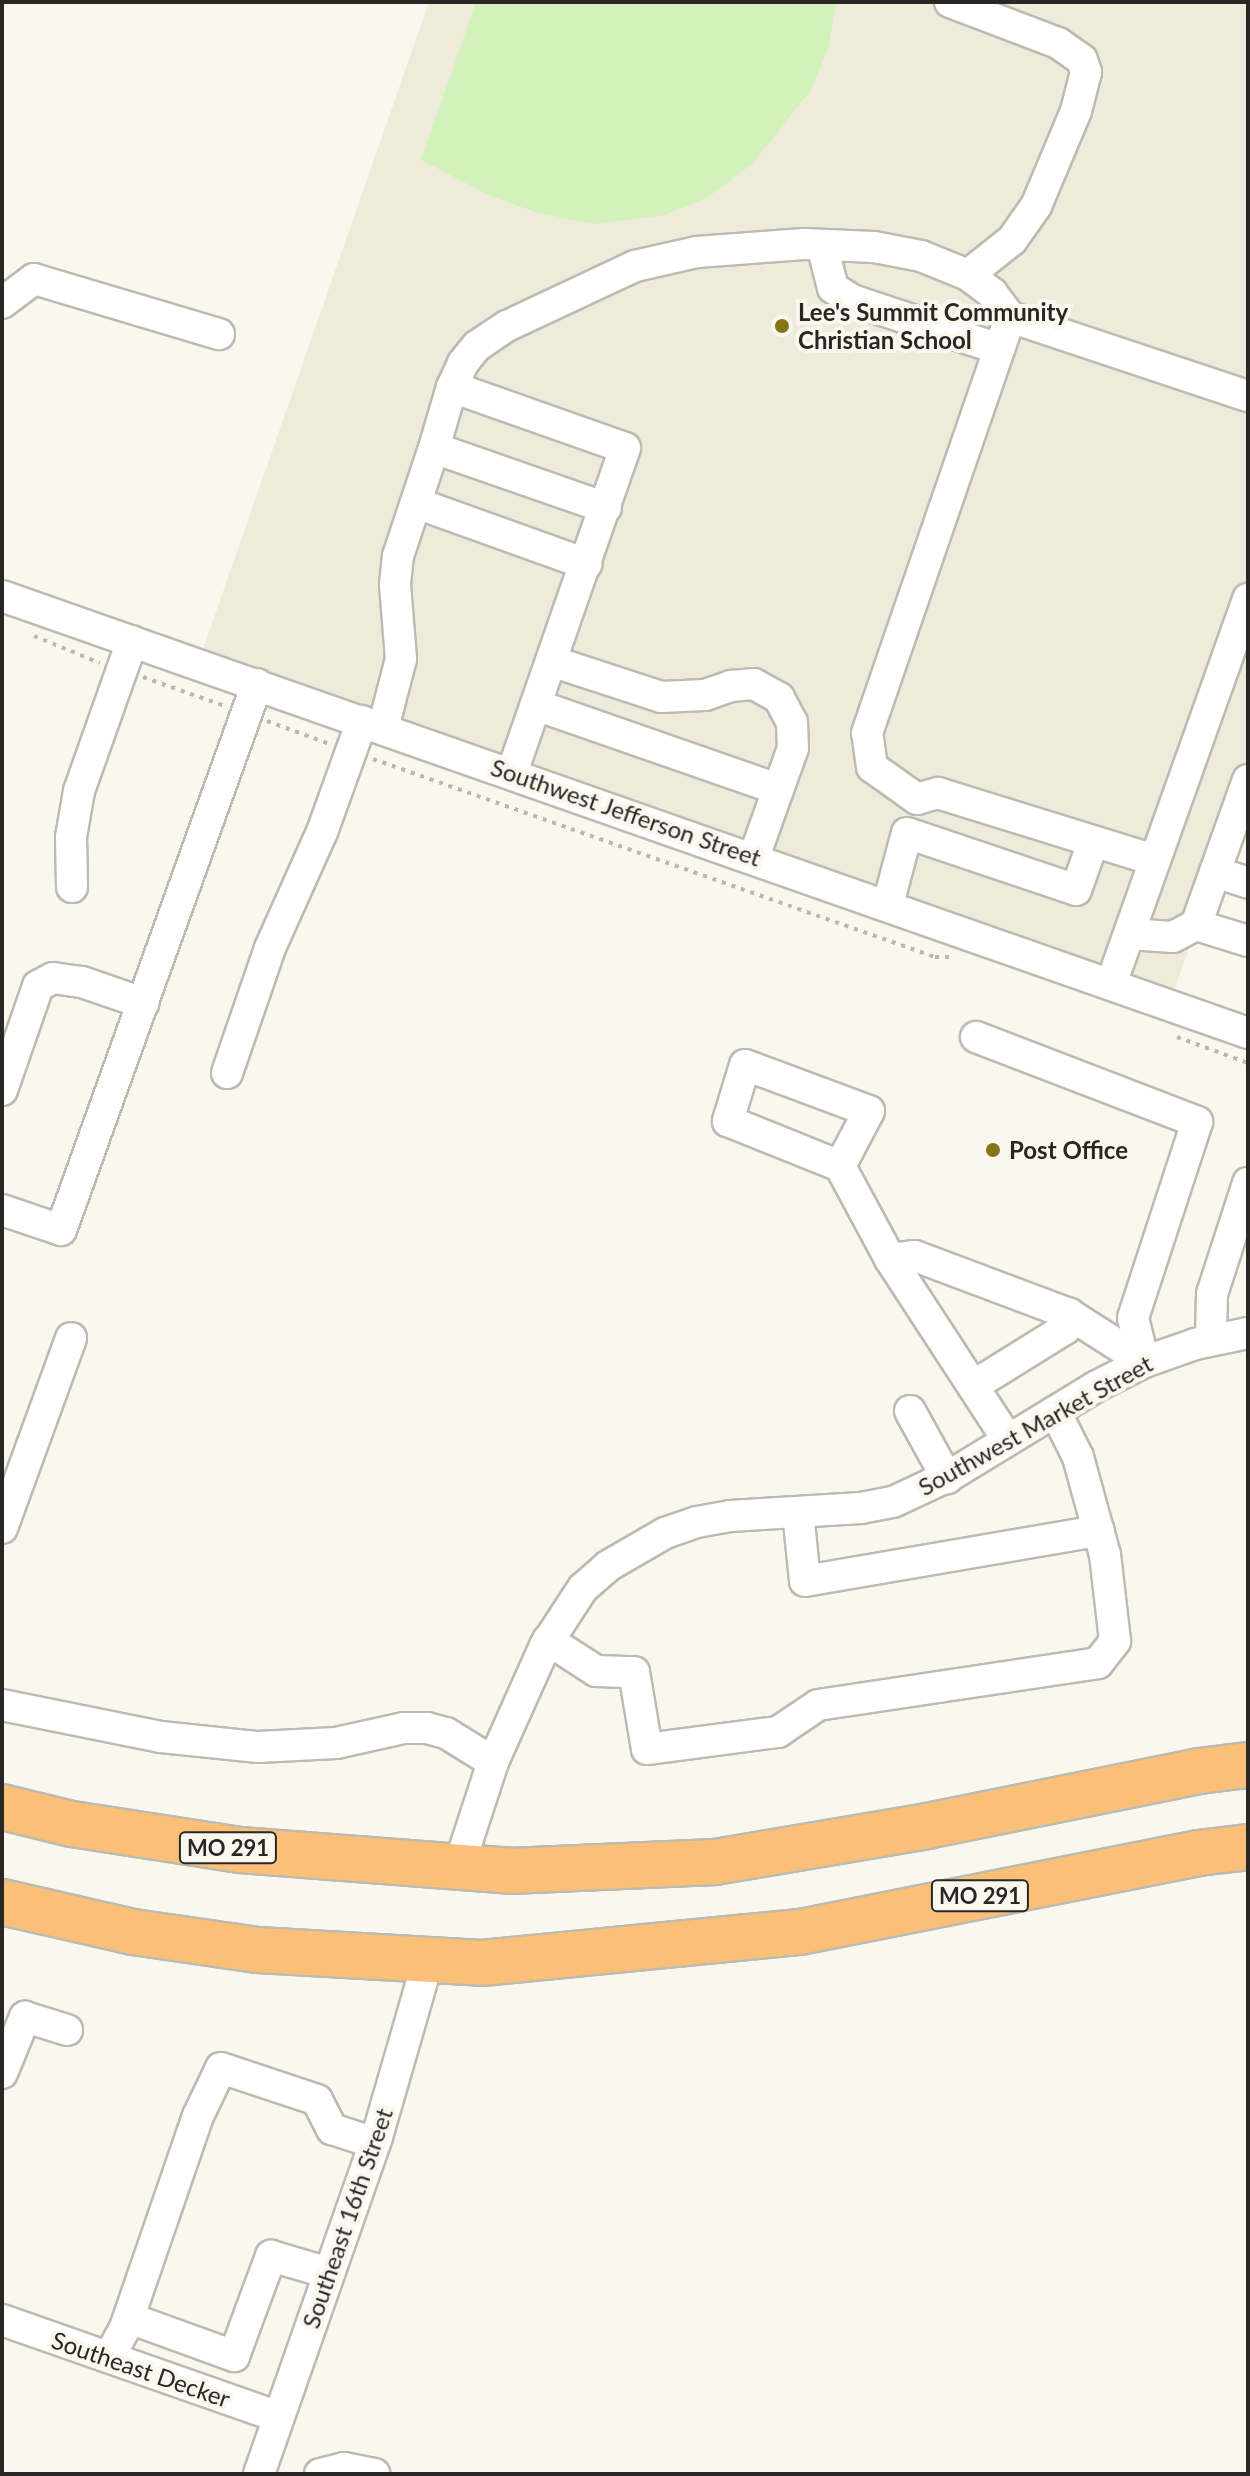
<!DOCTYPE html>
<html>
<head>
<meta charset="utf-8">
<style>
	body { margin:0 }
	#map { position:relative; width:1250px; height:2476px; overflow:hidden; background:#f9f7ee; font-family:Lato,sans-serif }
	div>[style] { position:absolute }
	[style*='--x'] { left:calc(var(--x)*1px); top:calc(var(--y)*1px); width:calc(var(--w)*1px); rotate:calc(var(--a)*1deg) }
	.built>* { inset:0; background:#efebdb }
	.green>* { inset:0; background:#d3f1bb }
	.path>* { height:4px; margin-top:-2px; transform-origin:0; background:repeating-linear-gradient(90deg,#b9b7b0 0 4px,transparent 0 10px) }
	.roads { filter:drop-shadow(2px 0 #bdbab2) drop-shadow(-2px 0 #bdbab2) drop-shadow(0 2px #bdbab2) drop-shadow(0 -2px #bdbab2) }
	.minor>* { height:30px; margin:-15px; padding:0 15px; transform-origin:15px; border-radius:15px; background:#fff }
	.highway>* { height:44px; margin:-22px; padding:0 22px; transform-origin:22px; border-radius:22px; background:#fbc078 }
	.dots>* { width:22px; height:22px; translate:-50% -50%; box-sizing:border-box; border:4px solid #f9f7ee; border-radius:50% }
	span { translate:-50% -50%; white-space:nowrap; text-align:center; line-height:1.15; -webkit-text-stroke:8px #f9f7ee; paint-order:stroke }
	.shield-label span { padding:2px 6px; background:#f9f7ee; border:2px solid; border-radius:6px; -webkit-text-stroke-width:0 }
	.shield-label { font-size:22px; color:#282724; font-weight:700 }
	.poi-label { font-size:24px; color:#282724; font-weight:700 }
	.left { translate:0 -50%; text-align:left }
	.street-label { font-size:24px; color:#282724 }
	.frame { position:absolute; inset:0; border:4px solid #282724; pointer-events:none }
</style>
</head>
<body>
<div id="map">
	<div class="built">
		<div style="clip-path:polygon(429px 2px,1248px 2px,1248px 782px,1169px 1005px,203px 649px)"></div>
	</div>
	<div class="green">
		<div style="clip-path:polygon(476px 2px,836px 2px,829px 46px,811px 90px,752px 164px,708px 197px,665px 215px,594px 224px,538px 213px,493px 197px,421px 160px)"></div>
	</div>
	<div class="path">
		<div style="--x:34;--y:636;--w:71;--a:22.2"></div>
		<div style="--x:143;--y:677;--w:87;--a:19.5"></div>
		<div style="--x:267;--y:721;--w:67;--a:20.1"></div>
		<div style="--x:373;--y:759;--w:596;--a:19.41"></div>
		<div style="--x:935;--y:957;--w:15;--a:0"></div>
		<div style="--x:1177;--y:1037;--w:76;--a:20.1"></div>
	</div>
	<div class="roads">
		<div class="minor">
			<div style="--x:950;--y:2;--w:116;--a:20.8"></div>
			<div style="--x:1058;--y:43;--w:29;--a:35"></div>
			<div style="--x:1082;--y:60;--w:13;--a:72"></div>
			<div style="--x:1086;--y:72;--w:40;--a:104.4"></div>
			<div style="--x:1076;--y:111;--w:103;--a:112.8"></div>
			<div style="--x:1036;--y:206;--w:42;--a:125.2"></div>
			<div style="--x:1012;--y:240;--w:56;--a:141.5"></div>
			<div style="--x:822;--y:245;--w:44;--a:75.7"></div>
			<div style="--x:833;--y:288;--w:22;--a:32"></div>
			<div style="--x:852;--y:300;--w:155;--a:18.4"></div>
			<div style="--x:2;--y:303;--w:40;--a:-37"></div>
			<div style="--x:34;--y:279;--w:193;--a:16.6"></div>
			<div style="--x:452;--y:387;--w:26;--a:-65"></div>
			<div style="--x:463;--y:363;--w:22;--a:-51"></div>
			<div style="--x:477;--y:346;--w:36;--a:-34"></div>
			<div style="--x:507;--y:326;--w:141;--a:-25.1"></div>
			<div style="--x:635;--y:266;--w:64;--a:-12.7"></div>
			<div style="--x:697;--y:252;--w:107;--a:-4.3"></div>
			<div style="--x:804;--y:244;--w:70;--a:2.5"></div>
			<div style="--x:874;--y:247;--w:48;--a:10.8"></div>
			<div style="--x:921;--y:256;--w:51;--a:22"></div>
			<div style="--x:968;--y:275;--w:30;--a:37"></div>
			<div style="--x:992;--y:293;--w:30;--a:53"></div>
			<div style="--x:434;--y:448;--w:64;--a:-73.6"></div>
			<div style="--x:452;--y:387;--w:183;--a:19.4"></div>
			<div style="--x:625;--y:448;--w:343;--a:109.2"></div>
			<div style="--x:416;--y:503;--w:181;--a:19.7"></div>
			<div style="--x:2;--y:596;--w:1320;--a:19.33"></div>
			<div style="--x:551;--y:661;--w:116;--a:18.1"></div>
			<div style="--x:661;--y:697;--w:44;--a:-2.6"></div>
			<div style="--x:705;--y:695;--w:28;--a:-19"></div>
			<div style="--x:731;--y:686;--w:23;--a:-5"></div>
			<div style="--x:754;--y:684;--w:29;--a:29"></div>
			<div style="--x:779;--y:698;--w:27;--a:62"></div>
			<div style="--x:792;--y:722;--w:26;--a:88"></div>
			<div style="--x:793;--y:748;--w:116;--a:109.7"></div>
			<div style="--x:536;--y:705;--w:255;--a:19.2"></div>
			<div style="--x:383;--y:728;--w:71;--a:-75.4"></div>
			<div style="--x:401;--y:659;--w:75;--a:-94.6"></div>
			<div style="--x:395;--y:584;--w:28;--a:-84"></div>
			<div style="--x:398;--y:556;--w:114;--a:-71.6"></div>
			<div style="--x:434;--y:448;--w:182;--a:19.2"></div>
			<div style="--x:917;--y:799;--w:55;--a:-144.6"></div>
			<div style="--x:872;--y:767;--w:34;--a:-98"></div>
			<div style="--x:867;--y:733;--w:440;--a:-71"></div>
			<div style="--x:1010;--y:317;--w:251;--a:18.4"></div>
			<div style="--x:917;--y:799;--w:22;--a:-16"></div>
			<div style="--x:938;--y:793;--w:227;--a:17.2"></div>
			<div style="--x:1215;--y:872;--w:35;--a:18"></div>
			<div style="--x:72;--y:887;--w:50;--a:-91.1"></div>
			<div style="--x:71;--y:837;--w:47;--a:-80.1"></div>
			<div style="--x:79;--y:791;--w:159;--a:-70.5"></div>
			<div style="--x:888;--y:904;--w:73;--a:-75"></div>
			<div style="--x:907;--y:833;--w:178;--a:18.6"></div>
			<div style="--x:1076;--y:890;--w:51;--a:-70.5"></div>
			<div style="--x:1196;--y:925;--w:54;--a:17.1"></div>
			<div style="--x:1129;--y:934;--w:44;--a:3.9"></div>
			<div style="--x:1173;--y:937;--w:26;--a:-28"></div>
			<div style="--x:1196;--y:925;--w:154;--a:-70.3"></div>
			<div style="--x:1111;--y:984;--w:409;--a:-70.4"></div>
			<div style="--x:976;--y:1037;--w:237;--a:21"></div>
			<div style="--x:1197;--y:1122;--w:206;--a:108.1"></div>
			<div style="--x:1133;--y:1318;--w:45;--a:76"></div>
			<div style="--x:227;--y:1073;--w:132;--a:-71"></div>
			<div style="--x:270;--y:948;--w:127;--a:-65.9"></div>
			<div style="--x:322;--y:832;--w:118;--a:-70.2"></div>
			<div style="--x:2;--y:1090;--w:110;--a:-70.9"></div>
			<div style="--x:38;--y:986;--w:17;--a:-28"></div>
			<div style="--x:53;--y:978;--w:29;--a:8"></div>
			<div style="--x:82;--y:982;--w:65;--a:19"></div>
			<div style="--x:840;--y:1166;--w:62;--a:-62.2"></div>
			<div style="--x:869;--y:1111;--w:132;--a:-159.6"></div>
			<div style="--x:745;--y:1065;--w:59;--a:106.9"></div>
			<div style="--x:728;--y:1121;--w:121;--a:21.9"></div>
			<div style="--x:840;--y:1166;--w:106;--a:61.7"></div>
			<div style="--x:890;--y:1259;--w:216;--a:56.9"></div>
			<div style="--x:2;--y:1210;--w:62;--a:18.7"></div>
			<div style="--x:61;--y:1230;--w:580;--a:-70.25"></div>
			<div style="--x:890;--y:1259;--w:25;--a:-7"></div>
			<div style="--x:915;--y:1256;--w:165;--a:20.6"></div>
			<div style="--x:1069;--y:1314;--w:89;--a:32.6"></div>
			<div style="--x:1211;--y:1340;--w:46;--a:-88.8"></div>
			<div style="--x:1212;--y:1294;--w:117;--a:-72"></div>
			<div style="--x:973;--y:1386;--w:108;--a:-31.8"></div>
			<div style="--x:1065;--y:1329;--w:16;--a:-75"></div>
			<div style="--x:910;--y:1411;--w:77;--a:61.1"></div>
			<div style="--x:798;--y:1512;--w:69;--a:84.2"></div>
			<div style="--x:805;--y:1581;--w:298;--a:-9.7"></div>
			<div style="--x:2;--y:1528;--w:202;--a:-70"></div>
			<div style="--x:548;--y:1640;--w:57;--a:32.9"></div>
			<div style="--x:596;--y:1671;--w:38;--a:2"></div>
			<div style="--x:634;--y:1672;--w:78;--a:80.4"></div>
			<div style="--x:647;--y:1749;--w:132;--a:-7.4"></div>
			<div style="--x:778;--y:1732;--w:48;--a:-34"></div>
			<div style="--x:818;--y:1705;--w:283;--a:-8.5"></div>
			<div style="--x:1098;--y:1663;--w:28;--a:-52"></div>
			<div style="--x:1115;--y:1641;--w:87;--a:-96.6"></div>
			<div style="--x:1105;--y:1555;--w:102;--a:-105.4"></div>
			<div style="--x:1078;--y:1457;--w:51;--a:-116.6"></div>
			<div style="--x:2;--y:1705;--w:162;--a:11.4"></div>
			<div style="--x:161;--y:1737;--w:98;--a:5.9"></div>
			<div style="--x:258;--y:1747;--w:78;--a:-2.9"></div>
			<div style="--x:336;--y:1743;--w:70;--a:-12.4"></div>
			<div style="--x:404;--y:1728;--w:23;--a:0"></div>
			<div style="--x:427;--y:1728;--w:20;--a:15"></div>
			<div style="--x:446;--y:1733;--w:55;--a:31.7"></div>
			<div style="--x:458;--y:1869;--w:113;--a:-71.9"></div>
			<div style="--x:493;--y:1762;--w:127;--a:-65.9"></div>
			<div style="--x:545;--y:1646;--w:69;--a:-56.8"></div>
			<div style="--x:583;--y:1588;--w:33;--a:-41"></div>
			<div style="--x:608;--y:1566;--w:66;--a:-30.1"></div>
			<div style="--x:665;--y:1533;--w:34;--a:-19"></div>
			<div style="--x:697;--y:1522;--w:34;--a:-10"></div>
			<div style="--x:730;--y:1516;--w:131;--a:-3.5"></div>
			<div style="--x:861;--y:1508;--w:33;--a:-11"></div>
			<div style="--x:893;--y:1502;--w:64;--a:-25"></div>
			<div style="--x:951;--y:1475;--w:169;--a:-31.4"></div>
			<div style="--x:1095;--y:1387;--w:55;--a:-27"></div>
			<div style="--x:1144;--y:1362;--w:54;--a:-19.4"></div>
			<div style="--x:1195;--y:1344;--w:54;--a:-11.7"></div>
			<div style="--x:2;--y:2073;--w:61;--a:-67.7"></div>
			<div style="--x:25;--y:2017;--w:44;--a:17.2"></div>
			<div style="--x:129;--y:2318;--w:112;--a:19.9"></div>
			<div style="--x:234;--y:2356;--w:107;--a:-69.7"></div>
			<div style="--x:271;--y:2256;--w:60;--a:16.3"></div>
			<div style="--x:2;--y:2320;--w:293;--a:19.3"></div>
			<div style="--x:109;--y:2357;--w:33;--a:-61"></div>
			<div style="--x:125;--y:2328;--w:224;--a:-71"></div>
			<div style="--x:198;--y:2116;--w:53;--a:-64.4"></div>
			<div style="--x:221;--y:2068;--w:101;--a:18.4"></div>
			<div style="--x:317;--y:2100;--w:33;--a:63"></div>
			<div style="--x:332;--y:2129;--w:45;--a:18"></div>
			<div style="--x:259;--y:2474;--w:357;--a:-70.7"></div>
			<div style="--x:377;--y:2137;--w:184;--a:-73.9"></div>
			<div style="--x:320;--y:2474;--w:25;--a:-14"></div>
			<div style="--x:344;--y:2468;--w:31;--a:11"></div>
		</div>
		<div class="highway">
			<div style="--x:2;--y:1807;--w:72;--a:13.7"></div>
			<div style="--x:72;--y:1824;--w:170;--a:8.8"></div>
			<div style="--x:240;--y:1850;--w:271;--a:4.4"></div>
			<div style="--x:510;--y:1871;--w:205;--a:-2.5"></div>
			<div style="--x:715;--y:1862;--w:215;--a:-9.6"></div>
			<div style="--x:927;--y:1826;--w:278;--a:-11.4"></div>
			<div style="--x:1199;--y:1771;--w:49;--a:-7"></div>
			<div style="--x:2;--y:1902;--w:134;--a:12.9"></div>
			<div style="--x:133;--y:1932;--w:126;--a:8.2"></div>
			<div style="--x:258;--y:1950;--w:224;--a:3.3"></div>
			<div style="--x:482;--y:1963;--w:320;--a:-5.6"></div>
			<div style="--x:800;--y:1932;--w:406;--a:-11.2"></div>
			<div style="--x:1198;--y:1853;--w:50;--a:-6.8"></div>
		</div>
	</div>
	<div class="dots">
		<div style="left:782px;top:326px;background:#857417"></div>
		<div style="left:993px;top:1150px;background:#857417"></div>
	</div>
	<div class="shield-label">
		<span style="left:228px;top:1848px">MO 291</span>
		<span style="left:980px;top:1896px">MO 291</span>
	</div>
	<div class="poi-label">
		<span class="left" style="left:798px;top:326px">Lee's Summit Community<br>Christian School</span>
		<span class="left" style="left:1009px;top:1150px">Post Office</span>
	</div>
	<div class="street-label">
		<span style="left:626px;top:812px;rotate:19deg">Southwest Jefferson Street</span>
		<span style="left:1035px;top:1425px;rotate:-29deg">Southwest Market Street</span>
		<span style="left:347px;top:2218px;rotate:-71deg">Southeast 16th Street</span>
		<span style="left:141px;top:2369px;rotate:19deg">Southeast Decker</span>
	</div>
	<div class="frame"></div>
</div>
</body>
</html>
